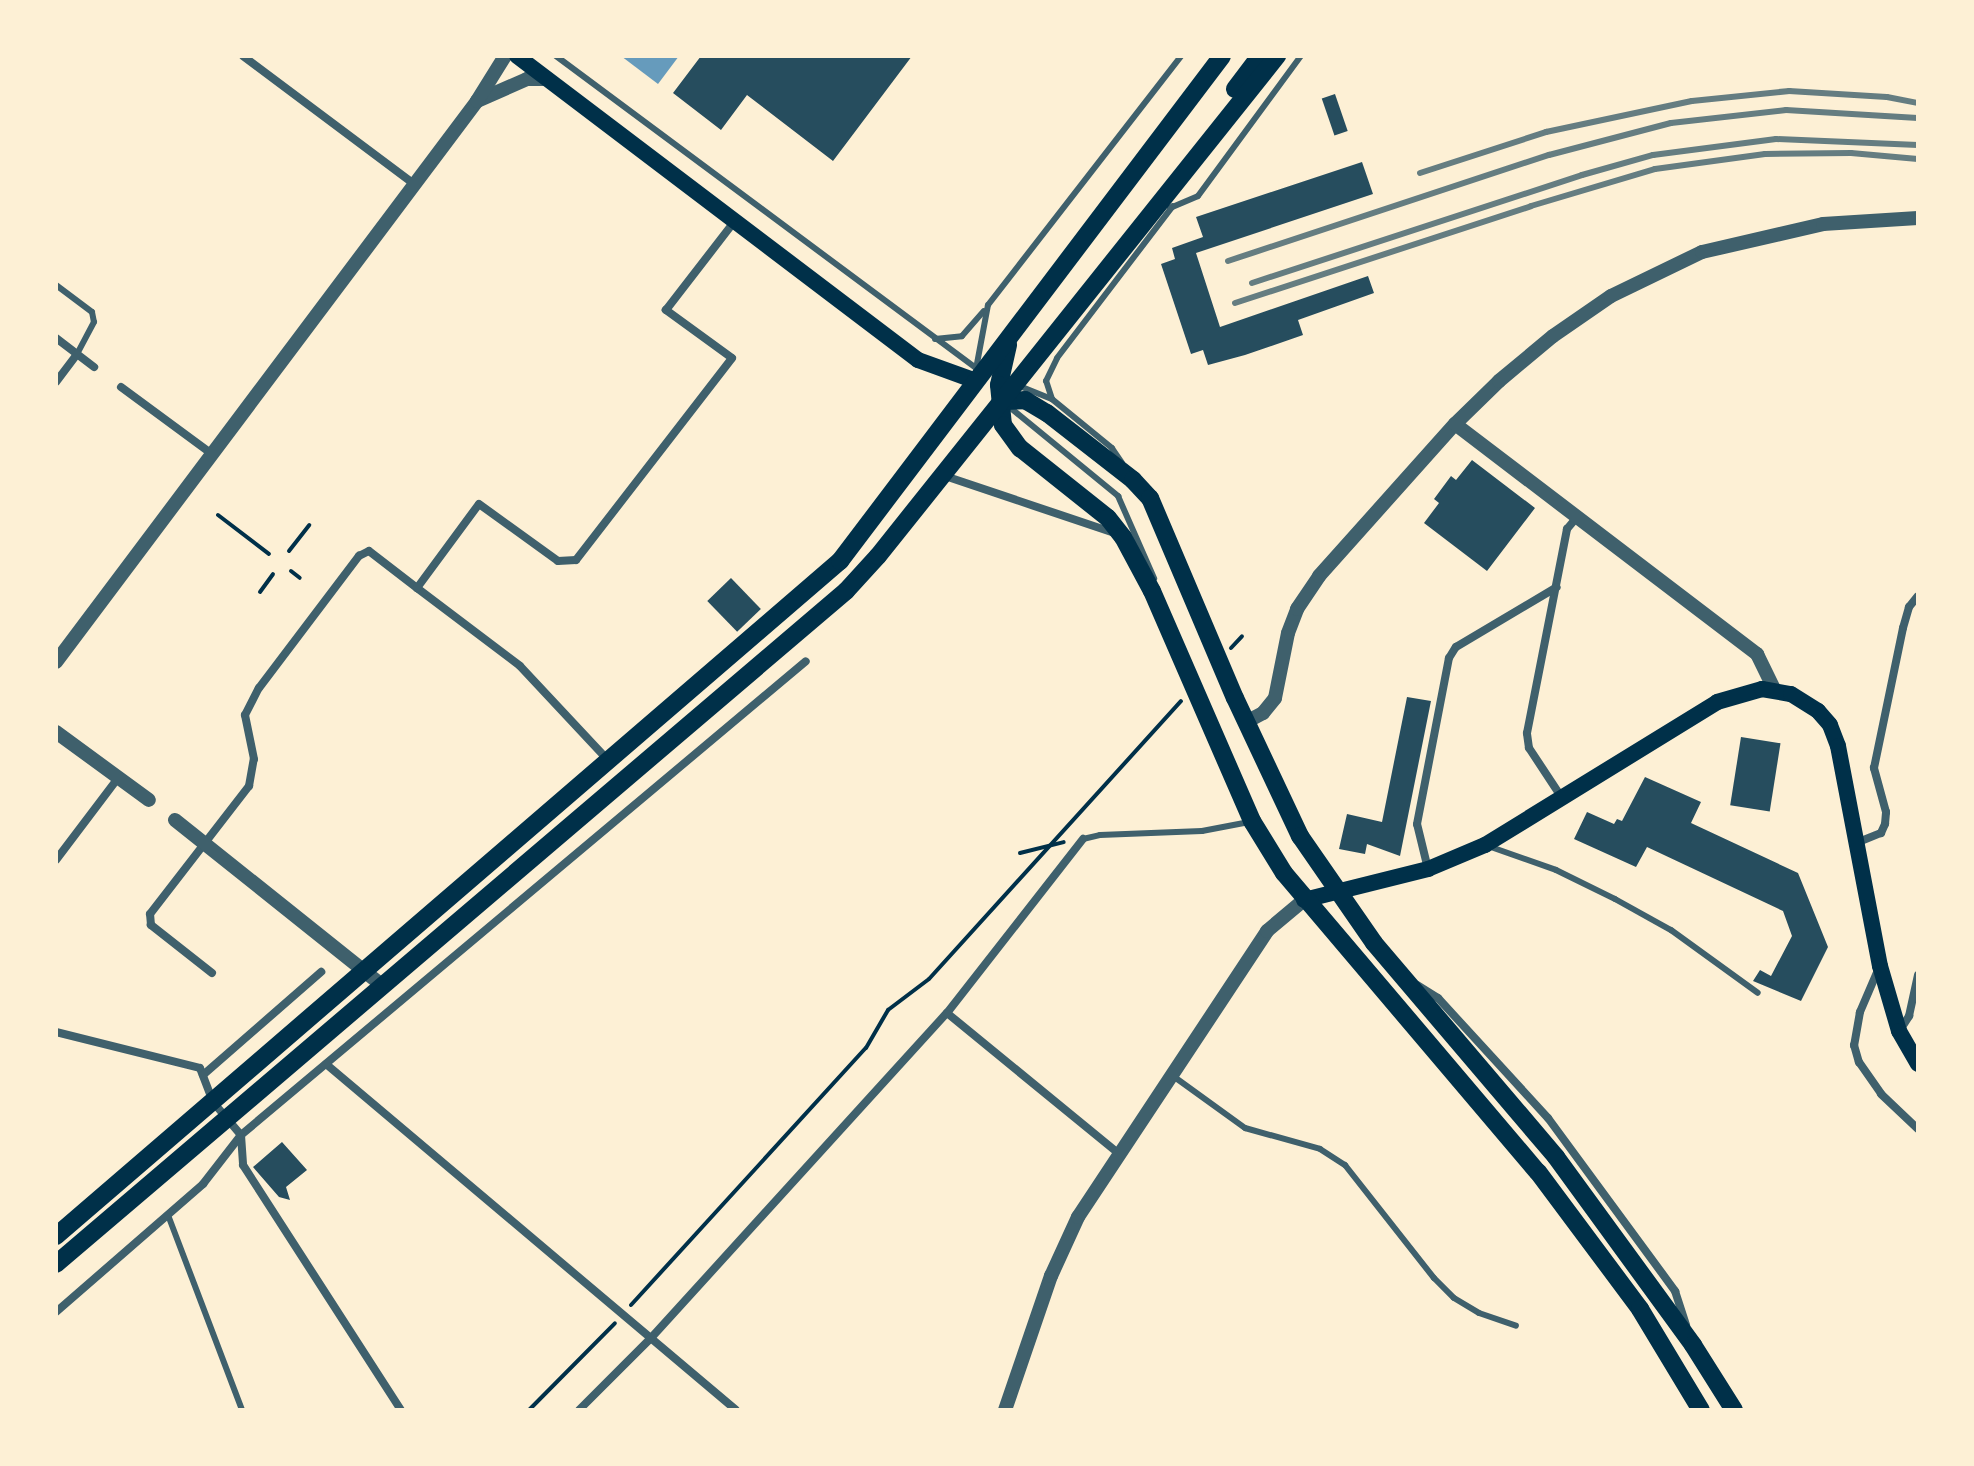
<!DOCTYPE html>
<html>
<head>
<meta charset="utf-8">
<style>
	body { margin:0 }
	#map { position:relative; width:1974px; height:1466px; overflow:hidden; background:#fdf0d5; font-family:"PT Serif",serif }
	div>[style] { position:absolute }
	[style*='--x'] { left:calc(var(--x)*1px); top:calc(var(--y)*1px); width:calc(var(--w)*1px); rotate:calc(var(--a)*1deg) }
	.water>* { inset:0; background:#669bbc }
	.building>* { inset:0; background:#264d5e; transform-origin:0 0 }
	.path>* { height:4px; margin:-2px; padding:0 2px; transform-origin:2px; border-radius:2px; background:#003049 }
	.service>* { height:6px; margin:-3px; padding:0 3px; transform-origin:3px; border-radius:3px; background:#3f606c }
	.minor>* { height:8px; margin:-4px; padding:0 4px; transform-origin:4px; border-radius:4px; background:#3f606c }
	.tertiary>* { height:14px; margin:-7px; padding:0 7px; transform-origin:7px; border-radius:7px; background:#3f606c }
	.secondary>* { height:16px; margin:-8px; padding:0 8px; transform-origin:8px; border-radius:8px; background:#003049 }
	.primary>* { height:18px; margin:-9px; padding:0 9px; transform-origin:9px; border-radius:9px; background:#003049 }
	.rail>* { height:6px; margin:-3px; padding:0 3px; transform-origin:3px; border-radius:3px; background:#657d81 }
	span { translate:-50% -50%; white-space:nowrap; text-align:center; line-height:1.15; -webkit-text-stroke:7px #fdf0d5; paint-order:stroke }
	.frame { position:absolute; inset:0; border:58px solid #fdf0d5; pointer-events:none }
</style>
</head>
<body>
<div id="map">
	<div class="water">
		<div style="clip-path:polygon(621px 56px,679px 56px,658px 84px)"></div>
	</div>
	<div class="building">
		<div style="clip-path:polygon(701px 56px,912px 56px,833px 161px,747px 95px,721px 130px,673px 93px)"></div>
		<div style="left:1335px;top:94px;width:39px;height:14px;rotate:71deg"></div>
		<div style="clip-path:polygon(1362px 162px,1373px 194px,1196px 253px,1220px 327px,1368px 276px,1374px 293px,1298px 320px,1303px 335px,1245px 355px,1208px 365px,1203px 350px,1191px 354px,1161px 264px,1175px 259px,1172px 248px,1203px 237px,1196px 217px)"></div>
		<div style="clip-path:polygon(1472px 460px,1535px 508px,1487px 571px,1424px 523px,1439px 503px,1434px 499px,1451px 476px,1456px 480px)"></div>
		<div style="left:731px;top:578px;width:43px;height:33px;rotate:46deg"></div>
		<div style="clip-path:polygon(1407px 697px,1431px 701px,1400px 856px,1367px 844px,1365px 854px,1339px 849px,1347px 814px,1382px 822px)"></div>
		<div style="left:1741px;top:737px;width:40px;height:69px;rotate:9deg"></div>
		<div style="clip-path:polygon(1645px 777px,1701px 802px,1691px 823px,1798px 873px,1828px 947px,1801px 1001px,1753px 981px,1760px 970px,1771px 976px,1792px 936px,1783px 911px,1647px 847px,1636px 867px,1574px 839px,1587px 812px,1614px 824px,1617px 819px,1622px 821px)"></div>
		<div style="clip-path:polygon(282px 1142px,307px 1170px,286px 1187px,290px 1200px,279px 1197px,253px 1167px)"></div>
	</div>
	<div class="path">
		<div style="--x:218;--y:515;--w:64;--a:37.4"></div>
		<div style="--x:289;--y:551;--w:33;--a:-52"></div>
		<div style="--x:291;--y:571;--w:11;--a:38"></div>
		<div style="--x:260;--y:592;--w:22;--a:-54"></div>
		<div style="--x:1231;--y:648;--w:16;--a:-47"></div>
		<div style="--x:1020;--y:853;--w:45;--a:-14"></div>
		<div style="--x:631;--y:1305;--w:348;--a:-47.6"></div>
		<div style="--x:866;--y:1048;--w:44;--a:-59.9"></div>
		<div style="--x:888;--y:1010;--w:51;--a:-37.1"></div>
		<div style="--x:929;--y:979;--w:375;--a:-47.8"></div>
		<div style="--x:529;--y:1410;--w:122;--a:-45.3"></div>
	</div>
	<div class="service">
		<div style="--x:556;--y:56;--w:528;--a:36.61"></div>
		<div style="--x:1170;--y:208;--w:30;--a:-23"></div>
		<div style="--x:1198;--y:196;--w:174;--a:-53.7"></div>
		<div style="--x:56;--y:285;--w:45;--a:36.9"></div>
		<div style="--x:92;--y:312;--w:10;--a:79"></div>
		<div style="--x:94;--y:322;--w:36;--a:118"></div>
		<div style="--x:935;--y:339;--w:27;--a:-6"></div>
		<div style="--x:962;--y:336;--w:33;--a:-49"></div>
		<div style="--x:976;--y:369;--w:65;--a:-79.4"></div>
		<div style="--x:988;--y:305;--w:315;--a:-52.2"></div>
		<div style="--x:1017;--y:385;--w:38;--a:22"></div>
		<div style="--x:1007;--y:405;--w:144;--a:39.3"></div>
		<div style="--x:1118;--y:496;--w:90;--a:66.3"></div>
		<div style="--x:1122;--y:463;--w:18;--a:-124"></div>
		<div style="--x:1112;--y:448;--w:77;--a:-140.8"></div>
		<div style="--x:1052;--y:399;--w:19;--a:-108"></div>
		<div style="--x:1046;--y:381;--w:25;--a:-64"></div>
		<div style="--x:1057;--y:358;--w:191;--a:-52.7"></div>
		<div style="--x:1083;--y:839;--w:17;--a:-13"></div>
		<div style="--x:1100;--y:835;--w:102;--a:-2.2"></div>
		<div style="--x:1202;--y:831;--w:48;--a:-10.8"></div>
		<div style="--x:1488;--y:846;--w:72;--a:19.4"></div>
		<div style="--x:1556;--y:870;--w:66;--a:26.2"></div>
		<div style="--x:1615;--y:899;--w:64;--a:29"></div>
		<div style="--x:1671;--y:930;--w:107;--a:35.9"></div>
		<div style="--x:1173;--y:1076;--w:89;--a:35.8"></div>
		<div style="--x:1245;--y:1128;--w:78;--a:15.6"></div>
		<div style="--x:1320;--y:1149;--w:30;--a:33"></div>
		<div style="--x:1345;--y:1165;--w:144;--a:51.8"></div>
		<div style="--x:1434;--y:1278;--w:28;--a:45"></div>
		<div style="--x:1454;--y:1298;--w:29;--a:31"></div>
		<div style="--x:1479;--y:1313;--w:39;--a:19"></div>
		<div style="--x:168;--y:1215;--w:209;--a:69.2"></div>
	</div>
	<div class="minor">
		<div style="--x:243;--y:56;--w:214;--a:36.8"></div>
		<div style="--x:56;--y:338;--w:48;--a:37.3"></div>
		<div style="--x:56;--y:382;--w:35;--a:-53"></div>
		<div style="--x:121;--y:387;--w:113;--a:36.4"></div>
		<div style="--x:942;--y:475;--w:182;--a:18.6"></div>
		<div style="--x:417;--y:588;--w:129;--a:37.1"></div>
		<div style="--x:520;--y:666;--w:130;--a:46.9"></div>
		<div style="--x:1562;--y:798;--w:60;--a:-123.4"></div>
		<div style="--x:1529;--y:748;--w:15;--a:-98"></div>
		<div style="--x:1527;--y:733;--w:208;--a:-78.9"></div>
		<div style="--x:1567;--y:529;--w:16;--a:-50"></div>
		<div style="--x:1856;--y:843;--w:27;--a:-22"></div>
		<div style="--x:1881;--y:833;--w:10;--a:-66"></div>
		<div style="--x:1885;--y:824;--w:12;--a:-85"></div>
		<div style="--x:1886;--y:812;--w:46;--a:-105.3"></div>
		<div style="--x:1874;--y:768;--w:143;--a:-78.3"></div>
		<div style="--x:1903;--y:628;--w:22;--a:-74"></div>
		<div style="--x:1909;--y:607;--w:14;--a:-51"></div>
		<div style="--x:56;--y:860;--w:103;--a:-52.9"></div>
		<div style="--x:1428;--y:869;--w:46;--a:-103.7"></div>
		<div style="--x:1417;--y:824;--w:169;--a:-79.1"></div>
		<div style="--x:1449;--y:658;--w:13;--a:-58"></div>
		<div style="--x:1456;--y:647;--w:117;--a:-30.7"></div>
		<div style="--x:1878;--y:970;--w:46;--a:113.2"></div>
		<div style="--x:1860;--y:1012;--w:34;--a:100"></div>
		<div style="--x:1854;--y:1045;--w:18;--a:74"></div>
		<div style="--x:1859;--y:1062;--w:39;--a:55"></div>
		<div style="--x:1881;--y:1094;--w:51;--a:43.4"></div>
		<div style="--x:212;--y:973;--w:78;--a:-141.8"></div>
		<div style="--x:151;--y:925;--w:11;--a:-95"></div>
		<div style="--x:150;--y:914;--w:162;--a:-52.3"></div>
		<div style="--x:249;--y:786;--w:27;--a:-80"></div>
		<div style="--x:254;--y:759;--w:45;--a:-101.6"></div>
		<div style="--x:245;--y:715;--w:30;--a:-63"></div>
		<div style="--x:259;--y:688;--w:166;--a:-52.9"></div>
		<div style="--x:359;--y:556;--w:11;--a:-27"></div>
		<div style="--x:369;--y:551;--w:61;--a:37.6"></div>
		<div style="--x:417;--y:588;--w:104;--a:-53.6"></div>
		<div style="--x:479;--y:504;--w:97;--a:35.8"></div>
		<div style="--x:558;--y:561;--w:18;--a:-3"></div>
		<div style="--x:576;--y:560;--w:255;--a:-52.3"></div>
		<div style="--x:732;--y:358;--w:82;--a:-144"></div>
		<div style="--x:666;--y:310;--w:111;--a:-52.3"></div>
		<div style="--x:1417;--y:985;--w:25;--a:32"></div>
		<div style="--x:1438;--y:998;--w:163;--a:47.5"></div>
		<div style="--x:1548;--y:1118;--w:215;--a:53.7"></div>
		<div style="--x:1675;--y:1291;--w:36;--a:72"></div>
		<div style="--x:947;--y:1013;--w:221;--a:39.3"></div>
		<div style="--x:1900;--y:1030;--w:17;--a:-57"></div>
		<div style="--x:1909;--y:1016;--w:42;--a:-77.6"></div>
		<div style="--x:56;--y:1032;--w:148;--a:14"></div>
		<div style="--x:200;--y:1068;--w:36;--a:69"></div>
		<div style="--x:213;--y:1102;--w:43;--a:49.7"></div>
		<div style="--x:241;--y:1135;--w:30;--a:86"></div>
		<div style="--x:243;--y:1165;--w:292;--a:57.2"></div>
		<div style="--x:326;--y:1064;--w:536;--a:40.16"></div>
		<div style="--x:203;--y:1075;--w:157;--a:-41.1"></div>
		<div style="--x:56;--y:1312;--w:195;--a:-41"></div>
		<div style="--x:203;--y:1184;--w:62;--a:-52.2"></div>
		<div style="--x:241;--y:1135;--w:737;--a:-39.99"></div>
		<div style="--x:579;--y:1410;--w:102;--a:-45"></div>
		<div style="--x:651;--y:1338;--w:440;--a:-47.7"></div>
		<div style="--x:947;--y:1013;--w:221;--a:-52"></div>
	</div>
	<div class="tertiary">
		<div style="--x:477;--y:101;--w:55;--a:-23.7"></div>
		<div style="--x:527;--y:79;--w:21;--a:0"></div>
		<div style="--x:1455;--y:424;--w:380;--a:37.3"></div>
		<div style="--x:1757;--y:654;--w:39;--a:64"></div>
		<div style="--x:56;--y:662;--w:701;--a:-53.11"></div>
		<div style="--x:477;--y:101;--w:53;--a:-58.1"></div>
		<div style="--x:1246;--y:722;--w:19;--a:-28"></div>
		<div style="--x:1263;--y:713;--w:19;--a:-51"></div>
		<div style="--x:1275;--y:698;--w:66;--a:-78.7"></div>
		<div style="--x:1288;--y:633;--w:26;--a:-69"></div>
		<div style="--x:1297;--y:609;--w:40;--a:-56"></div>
		<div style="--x:1319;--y:576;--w:204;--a:-48.2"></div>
		<div style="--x:1455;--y:424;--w:62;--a:-44.3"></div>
		<div style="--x:1499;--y:381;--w:70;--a:-39.8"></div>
		<div style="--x:1553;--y:336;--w:70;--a:-34.6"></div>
		<div style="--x:1611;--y:296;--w:101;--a:-25.8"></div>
		<div style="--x:1702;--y:252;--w:124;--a:-13"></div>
		<div style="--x:1823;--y:224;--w:95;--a:-3.6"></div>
		<div style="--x:56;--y:732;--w:115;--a:36.2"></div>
		<div style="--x:175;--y:820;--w:266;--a:38.6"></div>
		<div style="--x:1005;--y:1410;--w:142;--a:-71.1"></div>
		<div style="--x:1051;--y:1276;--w:65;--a:-65.4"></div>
		<div style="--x:1078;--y:1217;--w:343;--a:-56.5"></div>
		<div style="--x:1267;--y:931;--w:48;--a:-40"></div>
	</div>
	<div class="secondary">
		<div style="--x:517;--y:56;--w:503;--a:37.17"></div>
		<div style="--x:918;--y:360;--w:62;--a:19.9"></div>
		<div style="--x:1304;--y:900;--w:128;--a:-14"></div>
		<div style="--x:1428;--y:869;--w:62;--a:-22.8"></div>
		<div style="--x:1485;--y:845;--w:273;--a:-31.6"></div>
		<div style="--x:1717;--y:702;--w:47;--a:-16.1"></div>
		<div style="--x:1762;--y:689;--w:29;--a:10"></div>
		<div style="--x:1791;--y:694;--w:32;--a:32"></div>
		<div style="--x:1818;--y:711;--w:18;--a:49"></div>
		<div style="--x:1830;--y:725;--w:22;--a:69"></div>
		<div style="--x:1838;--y:746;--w:224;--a:79.2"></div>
		<div style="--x:1880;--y:966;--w:68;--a:73.7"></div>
		<div style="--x:1899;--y:1031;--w:38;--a:60"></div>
	</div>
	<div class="primary">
		<div style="--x:1235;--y:89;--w:41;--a:-52.9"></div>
		<div style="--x:1008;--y:345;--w:41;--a:102.7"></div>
		<div style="--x:999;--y:385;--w:40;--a:84.3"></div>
		<div style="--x:1003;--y:425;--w:29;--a:54"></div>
		<div style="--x:1020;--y:448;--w:112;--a:38.5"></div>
		<div style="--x:1108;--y:518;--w:24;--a:52"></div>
		<div style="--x:1123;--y:537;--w:61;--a:61.8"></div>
		<div style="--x:1152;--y:591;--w:251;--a:66.5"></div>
		<div style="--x:1252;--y:821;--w:61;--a:58.4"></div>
		<div style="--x:1284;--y:873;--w:392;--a:49.7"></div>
		<div style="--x:1538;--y:1172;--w:171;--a:53.3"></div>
		<div style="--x:1640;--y:1309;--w:118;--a:58.9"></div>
		<div style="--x:1002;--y:401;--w:23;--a:-2"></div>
		<div style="--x:1025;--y:400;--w:26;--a:31"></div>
		<div style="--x:1047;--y:413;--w:109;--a:37.9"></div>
		<div style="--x:1133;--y:480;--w:25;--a:47"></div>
		<div style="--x:1150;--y:498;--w:217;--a:67"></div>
		<div style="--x:1235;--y:698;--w:153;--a:64.8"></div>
		<div style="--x:1300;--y:836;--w:130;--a:55.3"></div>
		<div style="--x:1374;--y:943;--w:281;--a:49.6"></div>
		<div style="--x:1556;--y:1157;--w:233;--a:53.9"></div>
		<div style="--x:1693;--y:1345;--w:77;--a:57.8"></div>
		<div style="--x:56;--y:1236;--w:1035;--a:-40.73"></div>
		<div style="--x:840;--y:561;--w:633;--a:-52.89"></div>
		<div style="--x:56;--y:1264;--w:1038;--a:-40.43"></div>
		<div style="--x:846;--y:591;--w:47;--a:-47.6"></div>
		<div style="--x:878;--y:556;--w:640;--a:-51.41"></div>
	</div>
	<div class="rail">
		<div style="--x:1420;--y:173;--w:133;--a:-18"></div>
		<div style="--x:1546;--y:132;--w:149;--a:-12"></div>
		<div style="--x:1692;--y:101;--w:98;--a:-5.9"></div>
		<div style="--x:1789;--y:91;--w:98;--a:3.5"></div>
		<div style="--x:1887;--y:97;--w:32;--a:11"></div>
		<div style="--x:1228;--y:261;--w:338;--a:-18.3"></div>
		<div style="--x:1549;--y:155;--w:126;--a:-14.7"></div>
		<div style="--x:1671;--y:123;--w:116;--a:-6.4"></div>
		<div style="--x:1786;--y:110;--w:132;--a:3.5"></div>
		<div style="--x:1252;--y:283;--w:347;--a:-18.1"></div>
		<div style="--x:1582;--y:175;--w:74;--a:-15.7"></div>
		<div style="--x:1653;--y:155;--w:124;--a:-7.4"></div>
		<div style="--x:1776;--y:139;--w:142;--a:2.4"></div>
		<div style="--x:1235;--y:303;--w:311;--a:-18.1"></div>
		<div style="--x:1531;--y:206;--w:129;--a:-16.6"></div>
		<div style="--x:1655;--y:169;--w:111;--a:-7.8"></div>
		<div style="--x:1765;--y:154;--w:86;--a:-0.7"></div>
		<div style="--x:1851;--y:153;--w:67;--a:5.1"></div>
	</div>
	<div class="frame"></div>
</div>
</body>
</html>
